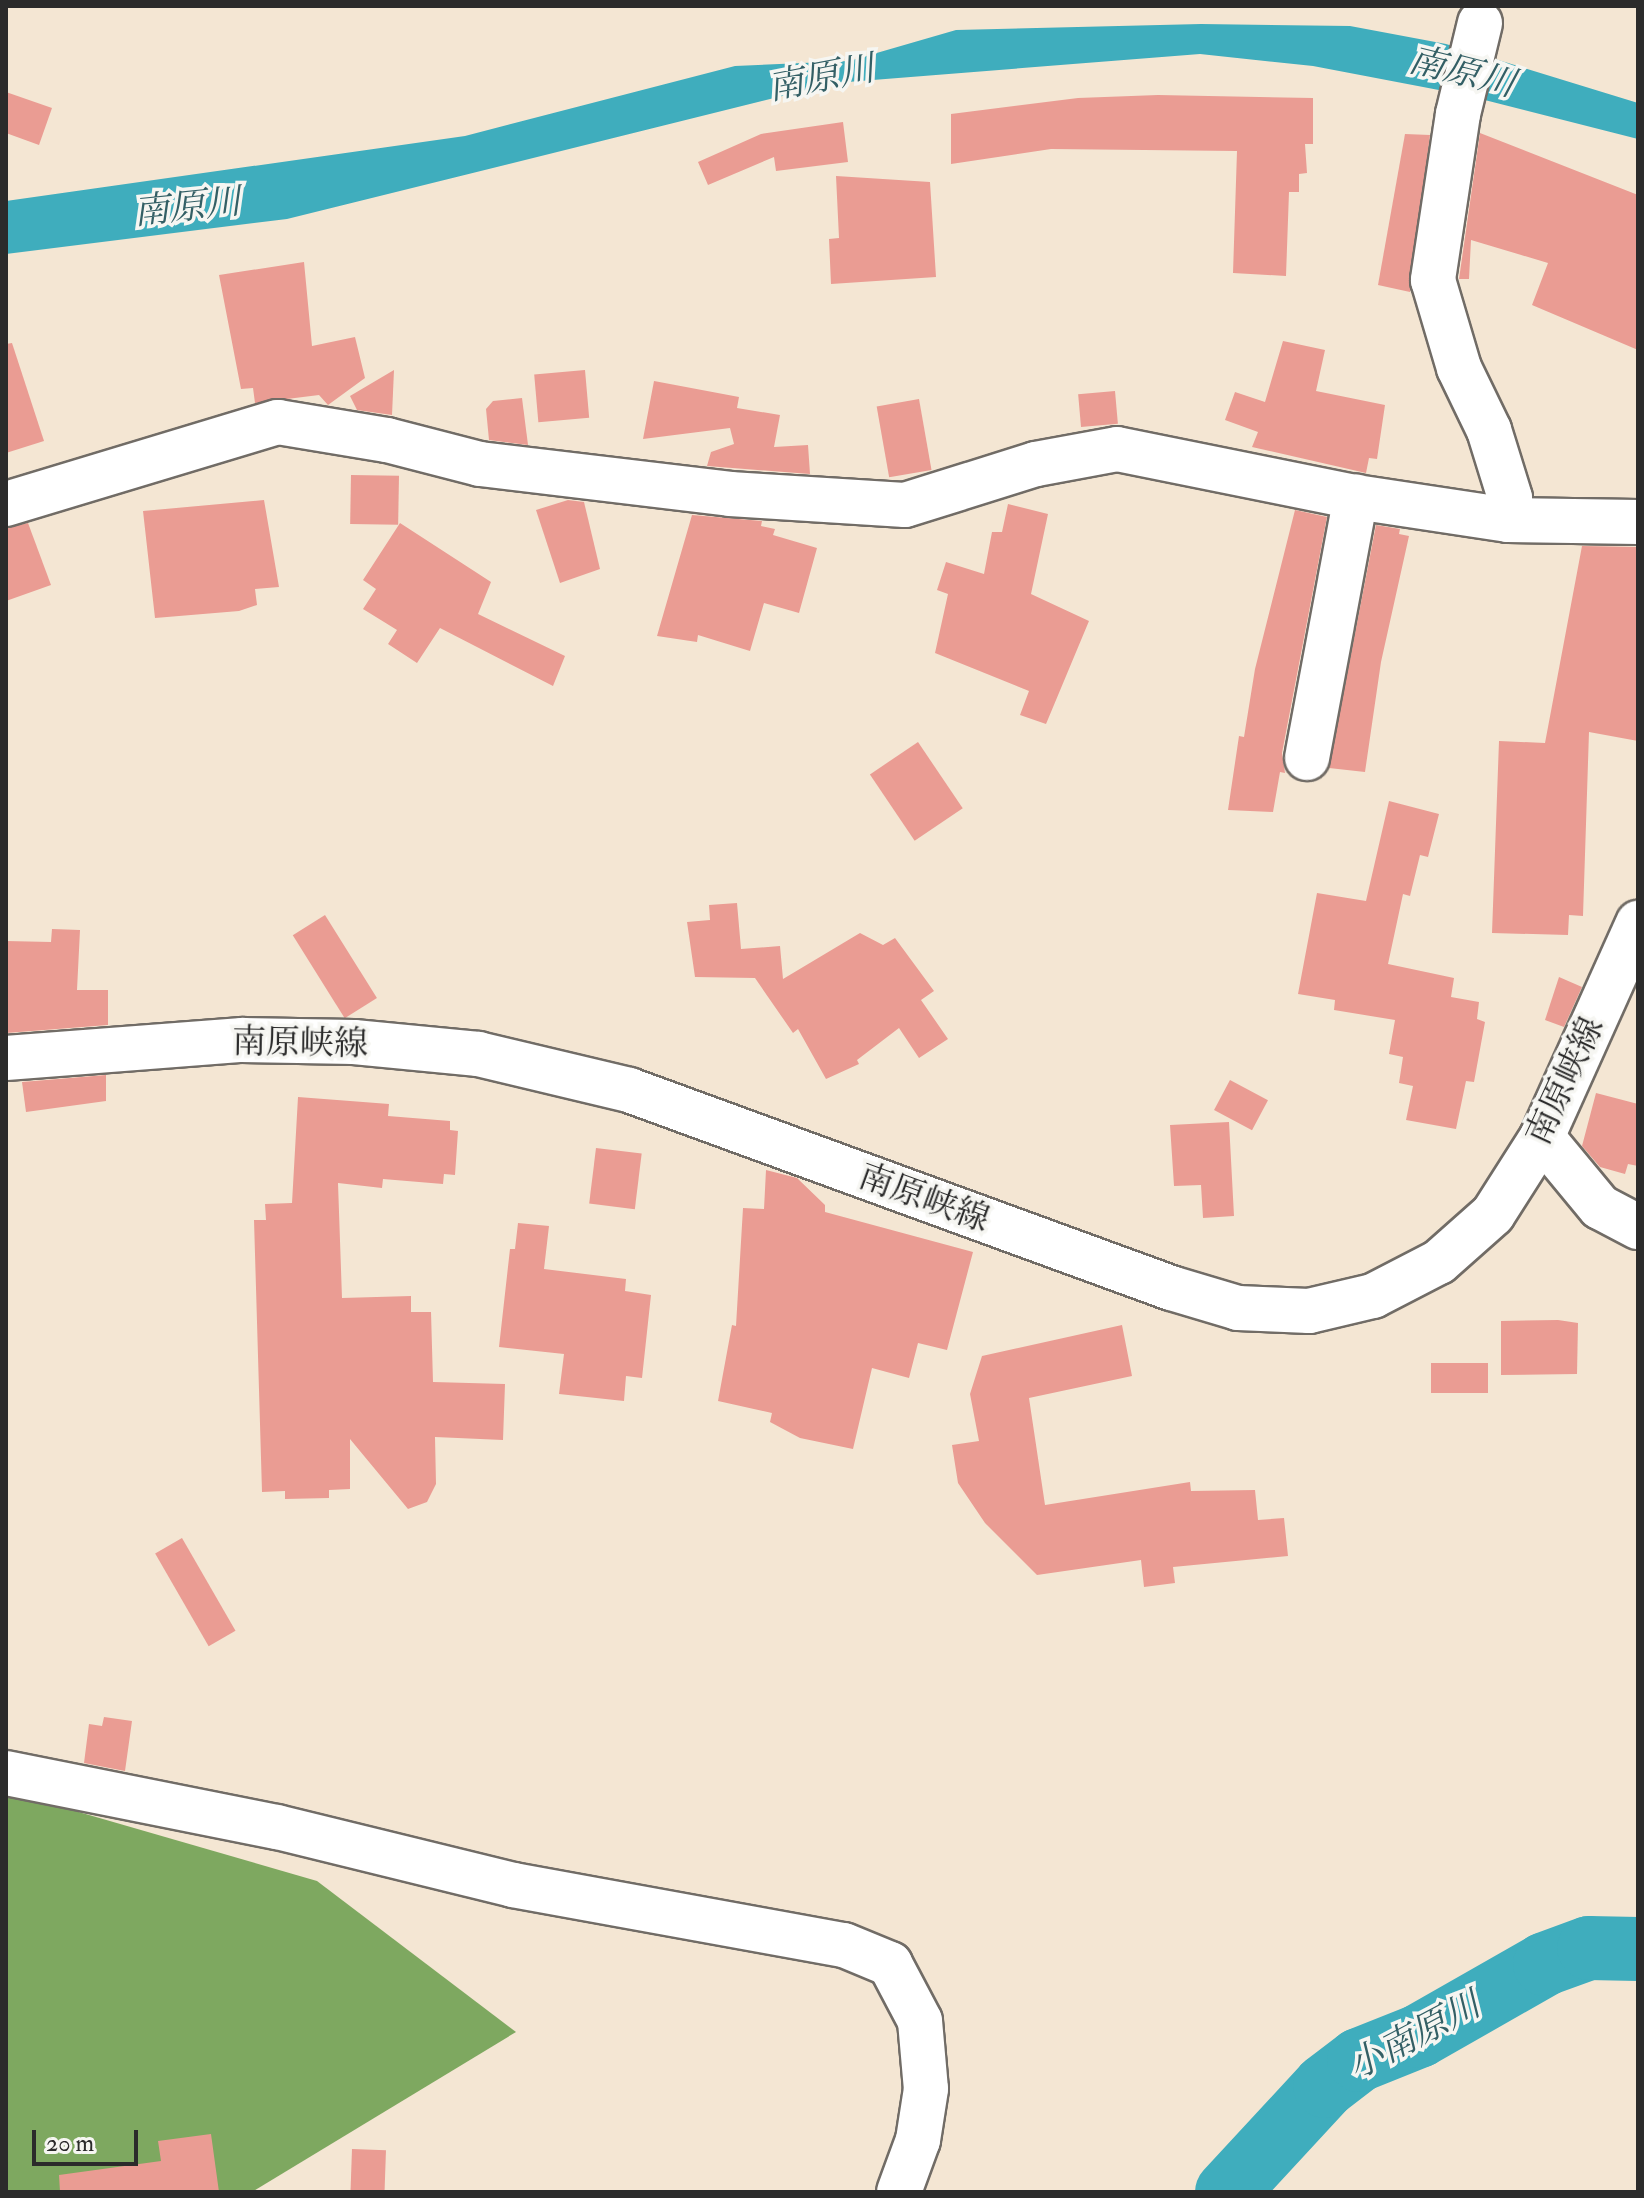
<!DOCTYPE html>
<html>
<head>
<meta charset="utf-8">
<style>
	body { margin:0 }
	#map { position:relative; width:1644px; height:2198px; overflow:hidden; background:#f4e6d3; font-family:"IM FELL Double Pica","Noto Serif JP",serif }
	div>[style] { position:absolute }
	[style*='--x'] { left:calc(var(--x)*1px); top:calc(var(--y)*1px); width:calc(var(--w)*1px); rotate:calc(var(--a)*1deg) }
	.forest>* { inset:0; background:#7ea860 }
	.water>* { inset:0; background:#3fadbd }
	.river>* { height:64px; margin:-32px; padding:0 32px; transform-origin:32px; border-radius:32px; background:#3fadbd }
	.building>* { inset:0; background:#ea9c93; transform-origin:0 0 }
	.roads { filter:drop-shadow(2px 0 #716c66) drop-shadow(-2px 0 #716c66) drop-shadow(0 2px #716c66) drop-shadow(0 -2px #716c66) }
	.minor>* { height:44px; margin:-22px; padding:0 22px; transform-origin:22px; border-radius:22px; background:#fff }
	.major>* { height:44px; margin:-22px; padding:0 22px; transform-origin:22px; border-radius:22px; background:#fff }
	span { translate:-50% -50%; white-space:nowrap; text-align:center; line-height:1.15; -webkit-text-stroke:7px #f6f6f2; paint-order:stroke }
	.street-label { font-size:34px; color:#2b2b2b }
	.water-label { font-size:36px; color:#335f65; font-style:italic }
	.frame { position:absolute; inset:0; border:8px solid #2b2b2b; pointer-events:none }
	.scale { position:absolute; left:32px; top:2130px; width:106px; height:36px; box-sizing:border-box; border:4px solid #2b2b2b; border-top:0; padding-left:10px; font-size:24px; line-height:28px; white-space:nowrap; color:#2b2b2b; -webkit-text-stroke:6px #f6f6f2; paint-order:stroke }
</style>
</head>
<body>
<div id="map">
	<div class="forest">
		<div style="clip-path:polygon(6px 1791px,317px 1881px,516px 2032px,252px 2192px,6px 2192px)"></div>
	</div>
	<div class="water">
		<div style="clip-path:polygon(1201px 24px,1350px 26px,1446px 44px,1638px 103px,1638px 139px,1465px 95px,1313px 66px,1200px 54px,835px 83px,287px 219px,6px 254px,6px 201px,465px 136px,735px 66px,849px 61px,956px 30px)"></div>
	</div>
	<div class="river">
		<div style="--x:1227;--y:2192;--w:144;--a:-47.2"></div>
		<div style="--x:1325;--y:2086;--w:43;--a:-37.4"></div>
		<div style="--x:1359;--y:2060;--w:65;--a:-21.8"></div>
		<div style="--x:1419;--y:2036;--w:145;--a:-29.7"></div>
		<div style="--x:1545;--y:1964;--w:47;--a:-20"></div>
		<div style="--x:1589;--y:1948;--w:49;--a:1.2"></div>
	</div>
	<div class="building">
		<div style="clip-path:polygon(6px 92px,52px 108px,39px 145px,6px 133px)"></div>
		<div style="clip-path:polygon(1158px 95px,1313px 98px,1313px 144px,1305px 144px,1307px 173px,1299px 174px,1299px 192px,1289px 192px,1286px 276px,1233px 273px,1237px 151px,1051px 149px,951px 164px,951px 114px,1078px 98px)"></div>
		<div style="clip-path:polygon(843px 122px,848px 162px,776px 171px,774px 157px,708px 185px,698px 162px,761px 134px)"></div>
		<div style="clip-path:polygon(1480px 133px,1638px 195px,1638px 350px,1532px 305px,1548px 263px,1471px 240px,1469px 279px,1459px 279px)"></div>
		<div style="clip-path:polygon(1405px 134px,1430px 135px,1410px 292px,1378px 285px)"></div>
		<div style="clip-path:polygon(836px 176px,930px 182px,936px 277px,831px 284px,829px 239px,839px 238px)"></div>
		<div style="clip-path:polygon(304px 262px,312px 346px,355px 337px,365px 378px,328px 405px,319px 395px,255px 403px,253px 388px,241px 389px,219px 275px)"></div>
		<div style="clip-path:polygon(1283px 341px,1325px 350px,1316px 391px,1385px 405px,1377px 459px,1369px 458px,1366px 473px,1252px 447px,1258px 432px,1225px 420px,1235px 392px,1265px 402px)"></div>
		<div style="clip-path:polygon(12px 343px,44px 441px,6px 453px,6px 344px)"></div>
		<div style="clip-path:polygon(394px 370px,392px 415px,357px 410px,350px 396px)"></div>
		<div style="left:585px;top:370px;width:48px;height:51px;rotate:85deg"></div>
		<div style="clip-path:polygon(654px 381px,739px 397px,737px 408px,780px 415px,774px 447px,808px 445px,810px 474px,707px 466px,711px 452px,734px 444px,730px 428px,643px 439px)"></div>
		<div style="left:1115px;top:391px;width:33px;height:37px;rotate:85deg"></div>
		<div style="clip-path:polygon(522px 398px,528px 445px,489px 440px,486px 409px,493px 401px)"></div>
		<div style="left:919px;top:399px;width:72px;height:43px;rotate:80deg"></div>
		<div style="left:351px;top:475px;width:48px;height:49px;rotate:1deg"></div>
		<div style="clip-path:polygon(264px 500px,279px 587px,255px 589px,257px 605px,239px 611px,155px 618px,143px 511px)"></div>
		<div style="clip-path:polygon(568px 500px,584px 502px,600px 569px,560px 583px,536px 510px)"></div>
		<div style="clip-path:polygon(1008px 504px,1048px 514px,1031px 594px,1089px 621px,1046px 724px,1020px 715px,1029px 691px,935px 653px,948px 594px,937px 590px,946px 562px,984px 574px,992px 532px,1002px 532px)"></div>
		<div style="clip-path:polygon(1295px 510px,1327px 517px,1282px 753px,1285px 773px,1280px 772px,1273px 812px,1228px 810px,1239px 736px,1244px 737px,1255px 669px)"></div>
		<div style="clip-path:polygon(692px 515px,762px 521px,761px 526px,775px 529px,773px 535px,817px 548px,799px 613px,764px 603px,750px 651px,698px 635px,697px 642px,657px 636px)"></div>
		<div style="clip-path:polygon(28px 523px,51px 585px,6px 601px,6px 528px)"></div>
		<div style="clip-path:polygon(400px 523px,491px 582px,478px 614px,565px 656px,553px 686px,440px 628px,417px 663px,388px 644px,397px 630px,363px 609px,376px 589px,363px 580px)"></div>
		<div style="clip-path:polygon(1376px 525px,1400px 529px,1399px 534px,1409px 536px,1381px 662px,1365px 772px,1329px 768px)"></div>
		<div style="clip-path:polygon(1582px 546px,1638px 547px,1638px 741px,1589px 732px,1583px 916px,1569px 915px,1568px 935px,1492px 933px,1499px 741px,1545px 743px)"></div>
		<div style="left:918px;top:742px;width:80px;height:58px;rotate:56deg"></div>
		<div style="clip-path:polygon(1389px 801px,1439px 814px,1428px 857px,1420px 855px,1410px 896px,1403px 894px,1388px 964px,1454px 978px,1451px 997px,1479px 1002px,1477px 1019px,1485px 1022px,1474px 1082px,1466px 1081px,1456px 1129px,1406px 1120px,1413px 1086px,1399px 1083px,1403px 1057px,1389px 1054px,1395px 1020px,1334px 1010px,1335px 1000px,1298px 994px,1317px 893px,1366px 901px)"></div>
		<div style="clip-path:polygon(737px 903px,741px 949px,780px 946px,783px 979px,860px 933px,883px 945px,895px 938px,934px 991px,921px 1000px,948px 1039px,919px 1058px,899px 1028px,857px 1060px,859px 1064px,826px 1079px,798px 1029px,793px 1033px,755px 978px,695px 977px,687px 922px,710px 920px,709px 905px)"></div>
		<div style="left:325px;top:915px;width:98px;height:38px;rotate:58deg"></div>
		<div style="clip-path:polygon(52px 929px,80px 930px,77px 990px,108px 990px,108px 1025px,6px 1033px,6px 941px,51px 942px)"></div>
		<div style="clip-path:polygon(1559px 977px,1582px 987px,1564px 1027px,1545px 1020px)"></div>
		<div style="clip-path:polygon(106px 1075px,106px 1101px,26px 1112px,22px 1082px)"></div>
		<div style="left:1230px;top:1080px;width:43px;height:34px;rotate:28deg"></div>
		<div style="clip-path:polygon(1596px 1093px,1638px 1104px,1638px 1166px,1628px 1164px,1625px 1174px,1600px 1167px,1582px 1146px)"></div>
		<div style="clip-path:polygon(298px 1097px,389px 1104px,388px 1116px,450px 1121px,450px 1130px,458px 1131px,455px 1175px,444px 1174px,443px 1184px,383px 1179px,382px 1188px,338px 1183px,342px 1298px,411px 1296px,411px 1312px,431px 1312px,433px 1382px,505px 1384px,503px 1440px,435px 1437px,436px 1484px,427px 1502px,408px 1509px,350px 1439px,350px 1489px,329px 1490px,329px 1498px,285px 1499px,285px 1491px,262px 1492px,254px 1220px,266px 1220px,265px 1204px,292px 1203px)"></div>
		<div style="clip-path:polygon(1229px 1122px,1234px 1216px,1203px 1218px,1201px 1185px,1174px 1186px,1170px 1125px)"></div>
		<div style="left:596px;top:1148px;width:46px;height:56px;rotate:7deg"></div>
		<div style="clip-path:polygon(766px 1170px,797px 1178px,825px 1205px,825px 1212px,973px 1252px,947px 1350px,918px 1343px,909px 1378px,872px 1368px,853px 1449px,800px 1438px,770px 1422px,772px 1413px,718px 1401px,732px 1325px,736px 1326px,743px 1208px,764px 1209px)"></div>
		<div style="clip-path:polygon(518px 1223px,549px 1226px,544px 1269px,626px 1279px,625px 1291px,651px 1295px,642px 1378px,626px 1376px,624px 1401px,559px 1394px,564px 1354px,499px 1347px,510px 1249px,515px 1249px)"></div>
		<div style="clip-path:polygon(1558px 1320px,1578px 1323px,1577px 1374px,1501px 1375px,1501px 1321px)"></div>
		<div style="clip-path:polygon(1122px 1325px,1132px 1376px,1029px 1398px,1045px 1505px,1190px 1482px,1191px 1491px,1255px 1490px,1258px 1520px,1284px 1518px,1288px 1556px,1173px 1567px,1175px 1583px,1144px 1587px,1141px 1560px,1037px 1575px,985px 1523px,958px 1483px,952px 1445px,979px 1441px,970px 1394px,982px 1356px)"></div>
		<div style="left:1431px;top:1363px;width:57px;height:30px"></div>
		<div style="left:182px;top:1538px;width:107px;height:31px;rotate:60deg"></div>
		<div style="clip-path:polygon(104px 1717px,132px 1721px,125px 1771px,84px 1763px,89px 1724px,102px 1726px)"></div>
		<div style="clip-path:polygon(211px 2134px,219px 2192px,60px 2192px,59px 2175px,161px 2161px,158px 2141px)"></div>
		<div style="left:352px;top:2149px;width:34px;height:43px;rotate:2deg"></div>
	</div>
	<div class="roads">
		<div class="minor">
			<div style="--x:1480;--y:23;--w:94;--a:103.6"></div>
			<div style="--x:1458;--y:114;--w:168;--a:98.6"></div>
			<div style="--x:1433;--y:280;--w:92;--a:73.5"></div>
			<div style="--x:1459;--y:368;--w:69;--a:64.2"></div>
			<div style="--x:1489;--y:430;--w:71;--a:72.8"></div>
			<div style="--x:1510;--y:498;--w:22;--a:95"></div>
			<div style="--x:6;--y:504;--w:284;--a:-16.8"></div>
			<div style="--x:278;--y:422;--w:110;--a:9.4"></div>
			<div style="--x:387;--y:440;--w:96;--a:14.5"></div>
			<div style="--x:480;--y:464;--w:252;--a:6.8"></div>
			<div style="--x:730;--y:494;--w:175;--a:3.6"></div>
			<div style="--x:905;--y:505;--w:137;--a:-17.4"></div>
			<div style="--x:1036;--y:464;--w:82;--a:-10.5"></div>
			<div style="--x:1117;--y:449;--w:244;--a:11.4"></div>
			<div style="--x:1356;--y:497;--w:154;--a:8.6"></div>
			<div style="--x:1508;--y:520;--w:130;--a:0.9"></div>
			<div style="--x:1307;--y:758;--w:266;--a:-79.4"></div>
			<div style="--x:1542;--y:1137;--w:91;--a:50.4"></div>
			<div style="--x:1600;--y:1207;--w:43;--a:27.8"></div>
			<div style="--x:6;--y:1773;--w:276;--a:11.3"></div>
			<div style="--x:277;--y:1827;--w:243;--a:13.8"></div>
			<div style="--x:513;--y:1885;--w:336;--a:10.3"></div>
			<div style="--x:844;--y:1945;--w:50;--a:22.4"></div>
			<div style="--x:890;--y:1964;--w:64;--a:62.2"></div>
			<div style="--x:920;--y:2021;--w:68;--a:85"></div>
			<div style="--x:926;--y:2089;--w:52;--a:98.9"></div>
			<div style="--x:918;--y:2140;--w:55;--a:110.1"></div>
		</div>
		<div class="major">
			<div style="--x:6;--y:1058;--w:237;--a:-4.4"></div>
			<div style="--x:242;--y:1040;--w:112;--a:1"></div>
			<div style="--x:354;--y:1042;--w:125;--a:5.5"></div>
			<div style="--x:478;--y:1054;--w:155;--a:13.4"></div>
			<div style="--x:629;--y:1090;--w:577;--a:20.07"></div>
			<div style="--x:1171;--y:1288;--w:70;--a:16.6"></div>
			<div style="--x:1238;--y:1308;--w:71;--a:2.4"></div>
			<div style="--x:1309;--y:1311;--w:66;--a:-13.2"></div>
			<div style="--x:1373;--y:1296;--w:74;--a:-27.3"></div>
			<div style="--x:1439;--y:1262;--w:72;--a:-41.6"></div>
			<div style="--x:1493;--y:1214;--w:91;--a:-57.5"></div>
			<div style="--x:1542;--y:1137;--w:235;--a:-65.8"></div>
		</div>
	</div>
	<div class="street-label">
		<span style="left:300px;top:1043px;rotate:1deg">南原峡線</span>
		<span style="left:1565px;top:1081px;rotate:-65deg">南原峡線</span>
		<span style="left:924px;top:1198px;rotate:20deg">南原峡線</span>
	</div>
	<div class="water-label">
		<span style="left:1462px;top:72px;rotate:14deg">南原川</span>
		<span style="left:821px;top:78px;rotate:-11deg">南原川</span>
		<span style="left:187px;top:207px;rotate:-6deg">南原川</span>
		<span style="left:1414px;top:2036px;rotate:-28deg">小南原川</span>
	</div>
	<div class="frame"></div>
	<div class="scale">20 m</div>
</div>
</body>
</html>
